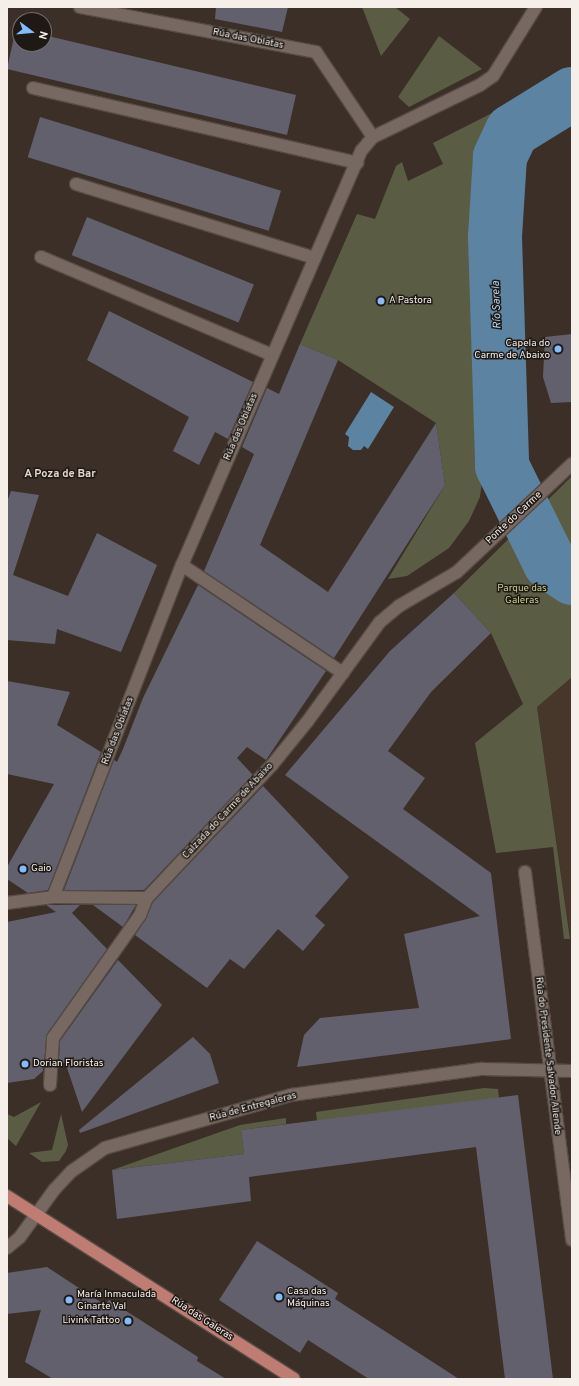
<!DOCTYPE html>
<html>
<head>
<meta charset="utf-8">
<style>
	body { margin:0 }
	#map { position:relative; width:579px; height:1386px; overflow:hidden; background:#3b2f28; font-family:Overpass,sans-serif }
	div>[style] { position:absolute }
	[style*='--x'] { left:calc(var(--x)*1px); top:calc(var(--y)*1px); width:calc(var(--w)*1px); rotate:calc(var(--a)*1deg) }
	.built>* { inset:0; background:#47362a }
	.green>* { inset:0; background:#5a5d44 }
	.water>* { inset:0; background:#5c83a1 }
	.river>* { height:54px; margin:-27px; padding:0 27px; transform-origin:27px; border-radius:27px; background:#5c83a1 }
	.building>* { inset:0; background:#63606e; transform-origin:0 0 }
	.roads { filter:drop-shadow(1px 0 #554b44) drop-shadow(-1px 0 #554b44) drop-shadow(0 1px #554b44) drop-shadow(0 -1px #554b44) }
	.minor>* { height:12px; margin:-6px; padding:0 6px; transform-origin:6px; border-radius:6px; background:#776961 }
	.major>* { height:12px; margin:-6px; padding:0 6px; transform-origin:6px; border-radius:6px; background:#bf7c73 }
	.dots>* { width:11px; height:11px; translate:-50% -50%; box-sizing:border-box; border:2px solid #1e1915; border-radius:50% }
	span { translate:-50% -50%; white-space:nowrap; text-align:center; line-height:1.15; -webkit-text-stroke:3px #1e1915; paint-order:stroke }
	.street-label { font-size:10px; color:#f6eee9 }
	.poi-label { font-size:10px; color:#f6eee9 }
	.left { translate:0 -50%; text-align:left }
	.right { translate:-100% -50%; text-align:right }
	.park-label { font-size:10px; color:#c5ce86 }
	.water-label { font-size:11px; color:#b4d8f6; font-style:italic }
	.neighbourhood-label { font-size:11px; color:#e5d6cd; font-weight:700 }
	.frame { position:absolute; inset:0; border:8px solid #f6eee9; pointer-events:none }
	.north { position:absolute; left:12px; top:12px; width:40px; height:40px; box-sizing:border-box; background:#1e1915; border:1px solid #746e6a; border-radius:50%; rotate:106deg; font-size:11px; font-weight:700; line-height:16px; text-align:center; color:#f6eee9 }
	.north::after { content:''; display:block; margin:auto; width:14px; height:18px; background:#83bcfb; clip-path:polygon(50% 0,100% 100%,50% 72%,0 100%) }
</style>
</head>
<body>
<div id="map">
	<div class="built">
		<div style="clip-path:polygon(572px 677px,572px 950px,537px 707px)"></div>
	</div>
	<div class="green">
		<div style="clip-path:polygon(362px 7px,395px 7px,410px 19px,381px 56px)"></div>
		<div style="clip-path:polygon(439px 36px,482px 69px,409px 107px,398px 97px)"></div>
		<div style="clip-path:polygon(502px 108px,512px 121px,483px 154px,479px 202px,488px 435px,480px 497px,469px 521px,449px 548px,407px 576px,388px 579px,445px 485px,436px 423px,338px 360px,300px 344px,357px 214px,375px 219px,396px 166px,402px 162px,408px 181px,443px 164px,433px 143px)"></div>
		<div style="clip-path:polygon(572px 476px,572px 677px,537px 707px,570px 939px,564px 939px,553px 847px,496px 853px,475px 743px,523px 704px,491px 633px,454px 593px)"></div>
		<div style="clip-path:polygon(484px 1088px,498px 1089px,499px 1098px,317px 1121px,316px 1112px)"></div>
		<div style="clip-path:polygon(41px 1102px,16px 1146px,7px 1138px,7px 1114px,14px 1117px)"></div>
		<div style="clip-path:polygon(61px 1114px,68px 1145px,66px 1151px,59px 1161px,42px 1162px,29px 1153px,52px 1150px)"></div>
		<div style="clip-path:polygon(286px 1118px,286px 1124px,241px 1130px,244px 1154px,112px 1170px,240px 1125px)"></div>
	</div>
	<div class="water">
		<div style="clip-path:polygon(371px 392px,394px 407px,368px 449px,364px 446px,361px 450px,353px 450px,348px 446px,349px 437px,345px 434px)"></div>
	</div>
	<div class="river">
		<div style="--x:572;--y:94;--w:70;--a:148.3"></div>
		<div style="--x:512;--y:131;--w:29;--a:115"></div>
		<div style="--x:500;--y:157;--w:80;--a:93.6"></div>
		<div style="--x:495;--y:237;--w:229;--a:88.2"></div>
		<div style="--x:502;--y:466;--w:108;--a:63.7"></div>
		<div style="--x:550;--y:563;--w:27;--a:34"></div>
	</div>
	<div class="building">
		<div style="clip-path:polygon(216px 7px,288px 7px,282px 32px,215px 19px)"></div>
		<div style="clip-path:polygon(16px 28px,20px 29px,20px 44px,44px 44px,44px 35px,296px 95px,287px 135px,7px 69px)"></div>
		<div style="left:40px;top:117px;width:252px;height:42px;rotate:17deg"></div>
		<div style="left:87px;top:217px;width:180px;height:41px;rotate:22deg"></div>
		<div style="clip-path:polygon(109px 311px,253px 382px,228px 439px,215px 432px,199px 465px,173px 451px,189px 417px,87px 360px)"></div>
		<div style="clip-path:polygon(572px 334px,572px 402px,551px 403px,543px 377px,545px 337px)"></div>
		<div style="clip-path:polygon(300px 344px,338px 360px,260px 545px,328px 592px,436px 423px,445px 485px,334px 658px,204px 571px,254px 454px,242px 447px,267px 388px,279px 394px)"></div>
		<div style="clip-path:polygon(11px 491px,39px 495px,13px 575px,68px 596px,97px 533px,157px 565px,121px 652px,57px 629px,55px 644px,7px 640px,7px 502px)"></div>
		<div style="clip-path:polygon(198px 585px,326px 671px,266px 760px,247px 747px,237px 758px,253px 775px,144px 890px,64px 890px,114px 760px,117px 762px,123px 749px,143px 698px)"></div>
		<div style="clip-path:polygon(454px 593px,491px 633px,431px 692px,388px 751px,425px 778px,403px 809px,491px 873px,511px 1039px,297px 1067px,304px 1035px,320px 1018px,419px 1008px,404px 934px,480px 916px,285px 775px,390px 651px)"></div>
		<div style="clip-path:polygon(7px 681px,70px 692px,57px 725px,101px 752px,48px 890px,28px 893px,7px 879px,7px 867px,54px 784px,7px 774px)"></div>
		<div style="clip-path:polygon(263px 786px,349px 877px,315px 916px,325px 925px,303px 951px,278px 929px,244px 969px,230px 959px,207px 988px,135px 935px,146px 919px,153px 902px)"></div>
		<div style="clip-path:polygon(46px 905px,80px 905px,72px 913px,107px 949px,47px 1034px,43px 1071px,34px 1079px,7px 1083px,7px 922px,56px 912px)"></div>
		<div style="clip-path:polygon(93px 905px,136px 905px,123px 927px)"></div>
		<div style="clip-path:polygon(118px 960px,162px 1005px,82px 1112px,65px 1062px,61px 1065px,59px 1059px,60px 1041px)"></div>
		<div style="clip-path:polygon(193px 1037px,210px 1054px,219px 1083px,80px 1133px,79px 1130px)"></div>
		<div style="clip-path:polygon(518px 1095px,553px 1379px,505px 1379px,476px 1147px,249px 1177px,251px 1201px,117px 1219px,112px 1170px,244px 1154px,241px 1130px)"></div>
		<div style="clip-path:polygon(257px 1241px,338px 1293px,335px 1299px,459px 1379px,369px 1379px,308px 1340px,300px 1353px,219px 1300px)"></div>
		<div style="clip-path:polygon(47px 1267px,105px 1305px,109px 1300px,198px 1357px,197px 1361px,226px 1379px,53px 1379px,25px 1362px,41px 1310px,7px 1314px,7px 1273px)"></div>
	</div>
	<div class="roads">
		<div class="minor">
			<div style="--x:80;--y:7;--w:240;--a:10.8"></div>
			<div style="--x:316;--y:52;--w:102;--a:56.2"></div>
			<div style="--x:33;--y:88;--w:333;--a:13"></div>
			<div style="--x:76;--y:184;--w:250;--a:17.2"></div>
			<div style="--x:41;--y:257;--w:251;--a:23"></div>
			<div style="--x:182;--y:565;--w:194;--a:33.9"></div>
			<div style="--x:525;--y:872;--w:371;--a:82.7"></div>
			<div style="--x:53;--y:897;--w:356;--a:-68.8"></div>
			<div style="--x:182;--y:565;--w:452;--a:-66.6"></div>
			<div style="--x:362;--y:150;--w:17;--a:-50"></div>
			<div style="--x:373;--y:137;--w:119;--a:-25.9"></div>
			<div style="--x:480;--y:85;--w:16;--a:-35"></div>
			<div style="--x:493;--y:76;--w:81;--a:-58.1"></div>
			<div style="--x:7;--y:903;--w:46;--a:-7.4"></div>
			<div style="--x:53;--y:897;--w:94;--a:0.6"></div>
			<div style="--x:50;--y:1085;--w:47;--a:-86.3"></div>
			<div style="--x:53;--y:1038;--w:151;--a:-54.7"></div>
			<div style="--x:140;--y:915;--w:18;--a:-68"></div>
			<div style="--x:147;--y:898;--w:183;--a:-46.8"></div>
			<div style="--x:272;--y:765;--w:55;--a:-50.9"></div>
			<div style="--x:307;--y:722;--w:124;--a:-53.9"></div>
			<div style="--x:380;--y:622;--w:25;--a:-40"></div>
			<div style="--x:399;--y:606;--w:67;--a:-30.4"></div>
			<div style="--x:457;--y:572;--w:158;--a:-43.2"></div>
			<div style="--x:7;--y:1248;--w:17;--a:-40"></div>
			<div style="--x:20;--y:1237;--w:58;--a:-54.1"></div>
			<div style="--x:54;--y:1190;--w:26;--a:-47"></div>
			<div style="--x:72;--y:1171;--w:40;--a:-34.9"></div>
			<div style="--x:105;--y:1148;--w:193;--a:-15.9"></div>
			<div style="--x:291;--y:1095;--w:193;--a:-7.8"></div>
			<div style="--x:482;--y:1069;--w:90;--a:1.3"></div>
		</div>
		<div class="major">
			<div style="--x:7;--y:1196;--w:340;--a:32.5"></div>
		</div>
	</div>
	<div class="dots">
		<div style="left:381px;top:301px;background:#83bcfb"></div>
		<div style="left:558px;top:349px;background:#83bcfb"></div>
		<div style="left:23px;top:869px;background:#83bcfb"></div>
		<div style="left:25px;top:1064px;background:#83bcfb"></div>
		<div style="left:279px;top:1297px;background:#83bcfb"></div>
		<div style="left:69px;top:1300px;background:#83bcfb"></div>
		<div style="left:128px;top:1321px;background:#83bcfb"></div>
	</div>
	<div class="street-label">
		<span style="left:248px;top:39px;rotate:11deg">Rúa das Oblatas</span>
		<span style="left:241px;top:427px;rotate:-67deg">Rúa das Oblatas</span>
		<span style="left:514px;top:518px;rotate:-43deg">Ponte do Carme</span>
		<span style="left:118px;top:731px;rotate:-69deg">Rúa das Oblatas</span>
		<span style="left:228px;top:811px;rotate:-47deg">Calzada do Carme de Abaixo</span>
		<span style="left:548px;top:1056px;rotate:83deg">Rúa do Presidente Salvador Allende</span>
		<span style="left:253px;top:1107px;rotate:-15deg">Rúa de Entregaleras</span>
		<span style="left:202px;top:1319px;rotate:33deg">Rúa das Galeras</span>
	</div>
	<div class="poi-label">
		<span class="left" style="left:389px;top:301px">A Pastora</span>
		<span class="right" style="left:550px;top:349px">Capela do<br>Carme de Abaixo</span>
		<span class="left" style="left:31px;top:869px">Gaio</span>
		<span class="left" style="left:33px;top:1064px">Dorian Floristas</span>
		<span class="left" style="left:287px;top:1297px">Casa das<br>Máquinas</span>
		<span class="left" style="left:77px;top:1300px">María Inmaculada<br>Ginarte Val</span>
		<span class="right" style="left:120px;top:1321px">Livink Tattoo</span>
	</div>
	<div class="park-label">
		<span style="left:522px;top:594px">Parque das<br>Galeras</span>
	</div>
	<div class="water-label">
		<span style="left:497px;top:305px;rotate:-92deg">Río Sarela</span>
	</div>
	<div class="neighbourhood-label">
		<span style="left:60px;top:474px">A Poza de Bar</span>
	</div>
	<div class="frame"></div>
	<div class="north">N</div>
</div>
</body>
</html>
